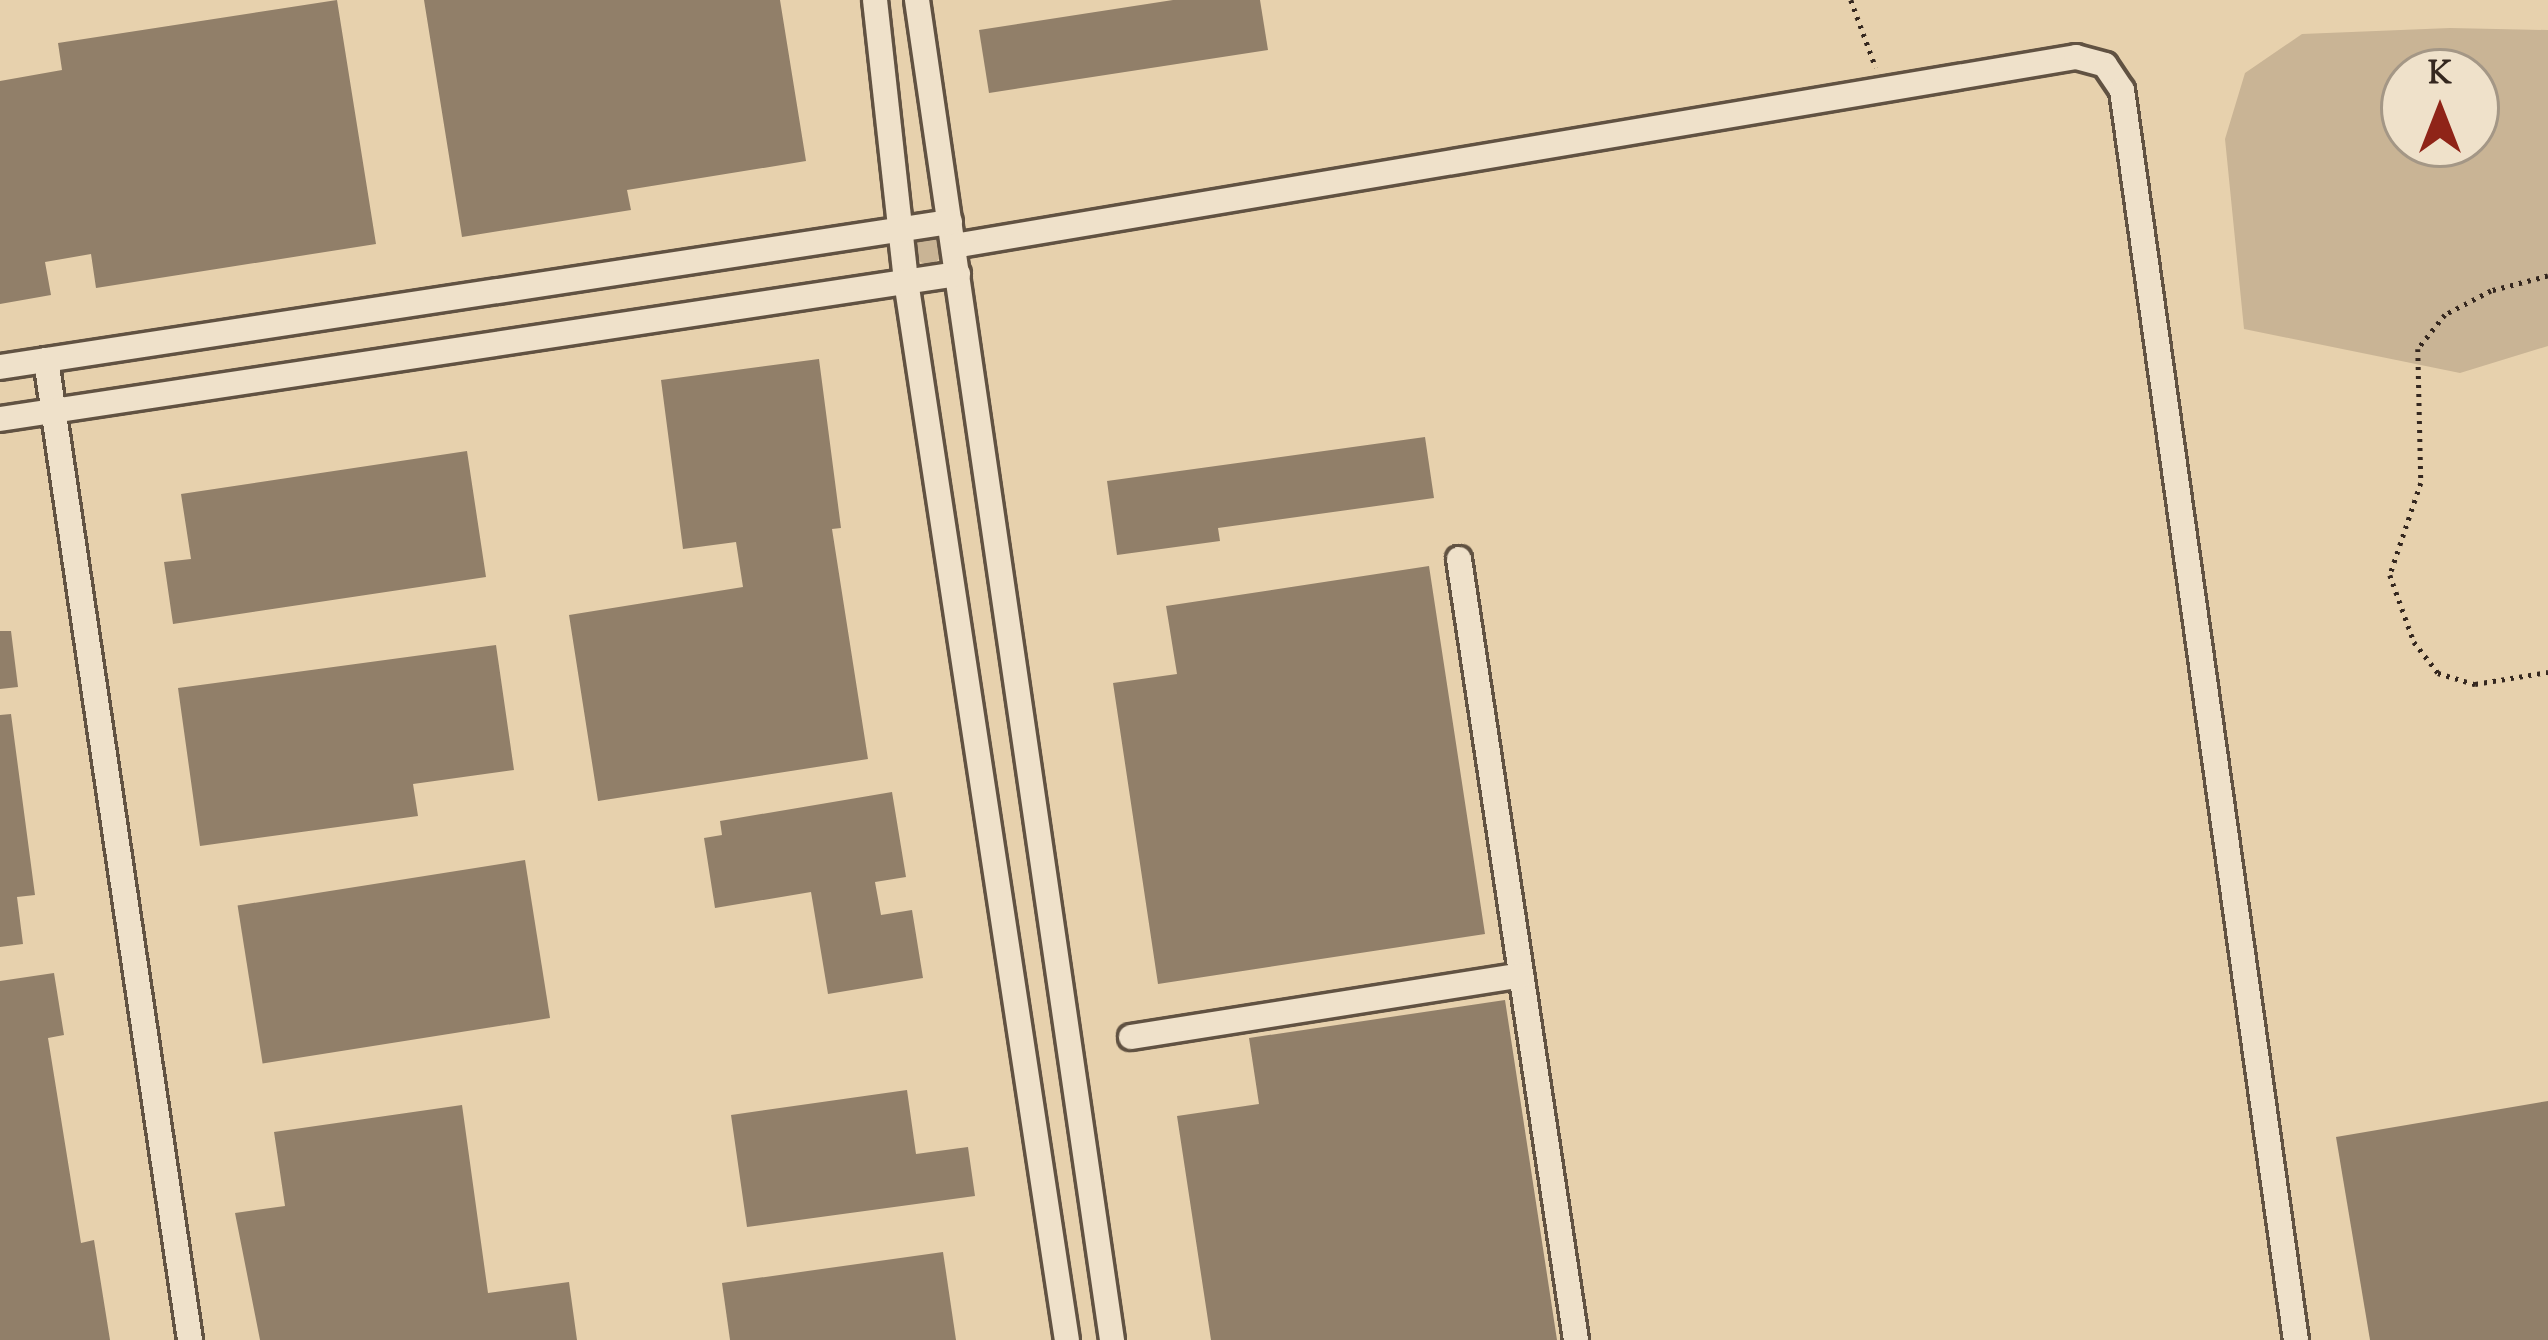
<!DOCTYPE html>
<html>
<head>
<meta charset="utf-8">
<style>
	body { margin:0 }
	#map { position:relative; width:2548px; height:1340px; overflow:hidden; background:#e7d1ad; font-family:"Sorts Mill Goudy",serif }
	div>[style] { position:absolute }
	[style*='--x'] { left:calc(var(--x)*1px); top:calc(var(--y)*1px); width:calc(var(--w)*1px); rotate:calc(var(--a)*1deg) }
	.green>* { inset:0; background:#c9b495 }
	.round { border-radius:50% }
	.building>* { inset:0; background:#917f69; transform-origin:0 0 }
	.path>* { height:4.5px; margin-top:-2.25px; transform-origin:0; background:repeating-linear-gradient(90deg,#34271f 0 3px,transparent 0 9px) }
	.roads { filter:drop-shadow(3px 0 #615242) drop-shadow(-3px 0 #615242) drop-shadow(0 3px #615242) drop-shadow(0 -3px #615242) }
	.minor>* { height:24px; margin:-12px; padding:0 12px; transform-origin:12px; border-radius:12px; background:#efe1ca }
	span { translate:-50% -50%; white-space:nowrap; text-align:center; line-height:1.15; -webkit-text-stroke:10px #efe1ca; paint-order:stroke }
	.north { position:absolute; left:2380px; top:48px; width:120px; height:120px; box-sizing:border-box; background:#efe1ca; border:3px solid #a49786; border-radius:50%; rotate:0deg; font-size:33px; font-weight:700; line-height:48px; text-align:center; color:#34271f }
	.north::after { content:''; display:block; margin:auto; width:42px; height:54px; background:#8f2418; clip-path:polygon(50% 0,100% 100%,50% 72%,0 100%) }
</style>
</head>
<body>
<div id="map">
	<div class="green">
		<div style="clip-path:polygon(evenodd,2450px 28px,2548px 30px,2548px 346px,2460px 373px,2244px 329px,2225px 139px,2245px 73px,2302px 34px,2450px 28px,2476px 72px,2476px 144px,2404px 144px,2404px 72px,2476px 72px)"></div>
		<div class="round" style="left:914px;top:236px;width:28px;height:28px"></div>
	</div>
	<div class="building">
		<div style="clip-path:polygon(337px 0,376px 244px,96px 288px,91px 254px,45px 262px,51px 295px,0 304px,0 81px,62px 70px,58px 43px)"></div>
		<div style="clip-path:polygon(424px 0,780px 0,806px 161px,627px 190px,631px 210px,462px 237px)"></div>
		<div style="clip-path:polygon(1173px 0,1260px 0,1268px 50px,989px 93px,979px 30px)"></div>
		<div style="clip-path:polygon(819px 359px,841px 528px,832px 529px,868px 759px,598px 801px,569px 615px,743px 587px,736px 542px,683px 549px,661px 380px)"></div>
		<div style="clip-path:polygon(1425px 437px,1434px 498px,1218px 528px,1220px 541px,1117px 555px,1107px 481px)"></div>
		<div style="clip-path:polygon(467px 451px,486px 577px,173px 624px,164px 562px,191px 559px,181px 494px)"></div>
		<div style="clip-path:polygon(1429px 566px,1485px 934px,1158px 984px,1113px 683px,1177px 674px,1166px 606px)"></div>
		<div style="clip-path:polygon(0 631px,11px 631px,18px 687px,0 689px)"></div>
		<div style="clip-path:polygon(496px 645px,514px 770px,413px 784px,418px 816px,200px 846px,178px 688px)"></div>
		<div style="clip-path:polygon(11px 714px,35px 895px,17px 897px,23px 944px,0 947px,0 715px)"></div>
		<div style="clip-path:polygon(892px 792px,906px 877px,875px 882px,881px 915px,912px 910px,923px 978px,828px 994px,811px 892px,715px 908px,704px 838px,722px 835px,720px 821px)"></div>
		<div style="left:525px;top:860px;width:160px;height:291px;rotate:81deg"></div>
		<div style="clip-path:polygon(54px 973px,64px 1035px,48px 1038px,81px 1243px,94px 1240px,110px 1340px,0 1340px,0 981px)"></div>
		<div style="clip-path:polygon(1505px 1000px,1557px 1340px,1211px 1340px,1177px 1116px,1259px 1104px,1249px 1038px)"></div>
		<div style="clip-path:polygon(907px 1090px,916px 1154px,968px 1147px,975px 1196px,747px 1227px,731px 1115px)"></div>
		<div style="clip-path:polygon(2548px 1101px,2548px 1340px,2370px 1340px,2336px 1137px)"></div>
		<div style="clip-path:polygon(462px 1105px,488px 1293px,569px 1282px,577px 1340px,260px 1340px,235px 1213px,285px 1206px,274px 1132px)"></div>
		<div style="clip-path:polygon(943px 1252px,956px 1340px,730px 1340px,722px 1283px)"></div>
	</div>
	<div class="path">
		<div style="--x:1851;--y:0;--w:72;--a:69.8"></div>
		<div style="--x:2548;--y:276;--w:59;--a:165.3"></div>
		<div style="--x:2491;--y:291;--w:52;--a:152.4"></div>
		<div style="--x:2445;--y:315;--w:43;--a:128.5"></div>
		<div style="--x:2418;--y:349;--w:134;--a:88.7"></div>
		<div style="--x:2421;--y:483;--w:97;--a:108.6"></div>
		<div style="--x:2390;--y:575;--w:71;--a:70.3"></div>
		<div style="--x:2414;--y:642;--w:39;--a:52"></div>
		<div style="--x:2438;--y:673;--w:39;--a:17"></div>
		<div style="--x:2475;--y:684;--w:74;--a:-9.3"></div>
	</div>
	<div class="roads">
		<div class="minor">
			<div style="--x:875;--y:0;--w:283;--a:83.7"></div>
			<div style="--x:906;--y:281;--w:1071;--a:81.36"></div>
			<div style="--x:917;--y:0;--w:1354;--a:81.72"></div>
			<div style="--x:954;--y:246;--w:1138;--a:-9.56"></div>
			<div style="--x:2076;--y:57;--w:30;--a:15"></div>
			<div style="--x:2105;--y:65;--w:30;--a:56"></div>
			<div style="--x:2122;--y:90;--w:1262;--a:82.08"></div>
			<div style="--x:46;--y:360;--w:991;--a:81.64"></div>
			<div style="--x:0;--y:367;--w:961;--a:-8.68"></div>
			<div style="--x:0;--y:419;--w:969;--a:-8.61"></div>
			<div style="--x:1459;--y:559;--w:790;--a:81.48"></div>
			<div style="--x:1131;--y:1037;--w:395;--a:-9"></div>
		</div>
	</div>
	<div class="north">K</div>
</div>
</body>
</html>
